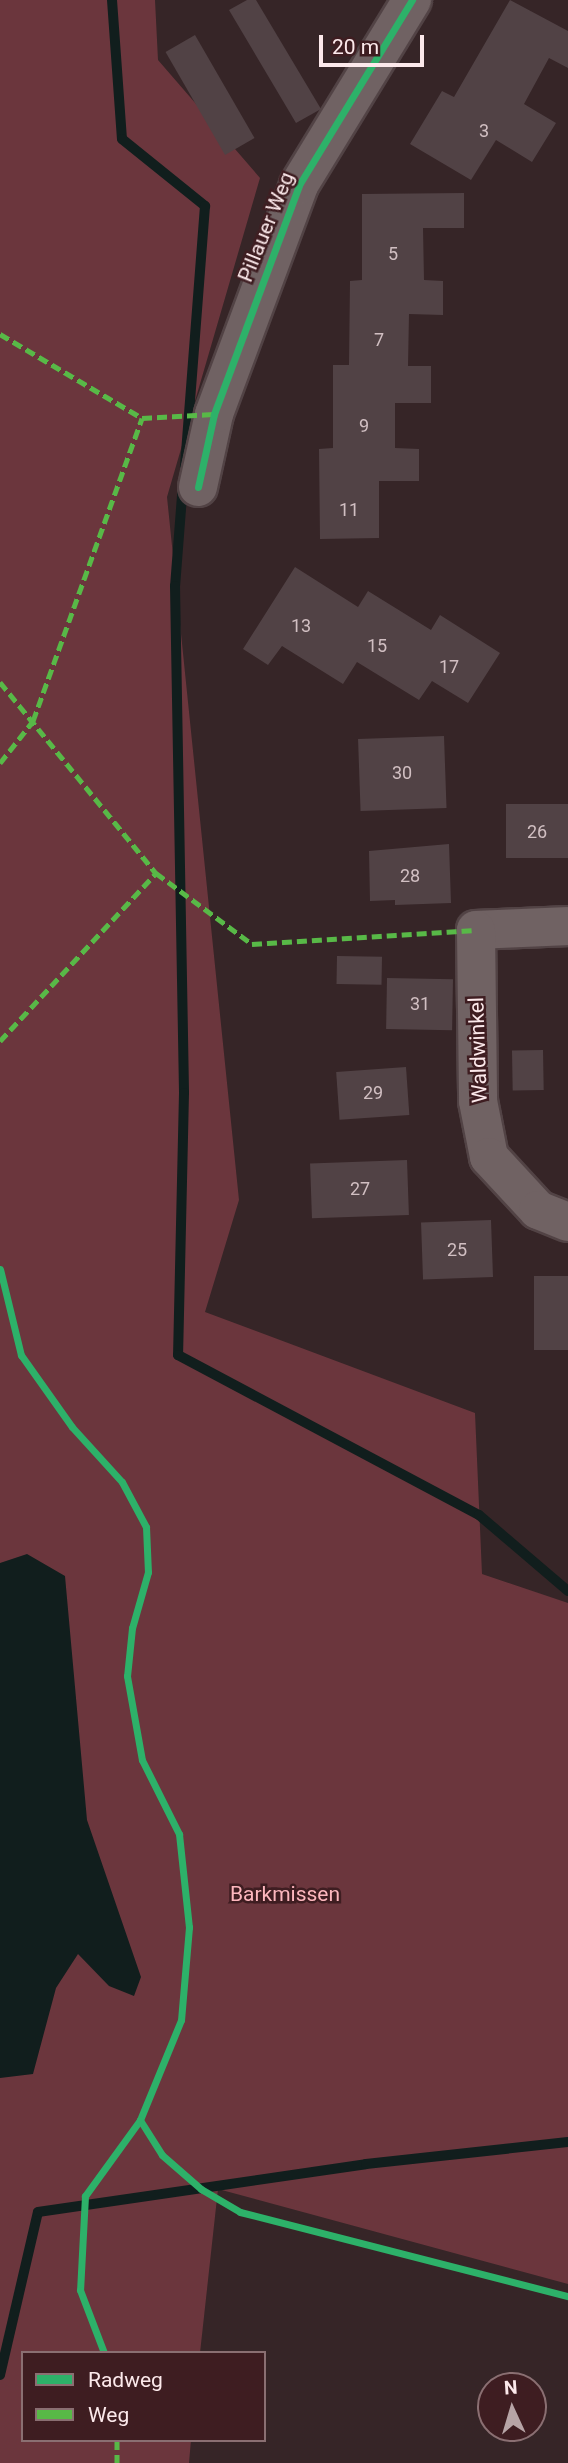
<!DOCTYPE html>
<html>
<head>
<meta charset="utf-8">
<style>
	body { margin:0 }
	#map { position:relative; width:568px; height:2463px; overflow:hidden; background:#362527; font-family:Roboto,sans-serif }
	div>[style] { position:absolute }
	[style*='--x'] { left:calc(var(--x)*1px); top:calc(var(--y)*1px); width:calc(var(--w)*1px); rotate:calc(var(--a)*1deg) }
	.green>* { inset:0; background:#6b363d }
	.water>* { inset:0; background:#111e1d }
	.stream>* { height:10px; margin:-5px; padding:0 5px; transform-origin:5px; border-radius:5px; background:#111e1d }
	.building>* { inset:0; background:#514245; transform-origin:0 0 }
	.roads { filter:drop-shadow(2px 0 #524345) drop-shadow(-2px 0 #524345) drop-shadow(0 2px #524345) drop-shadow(0 -2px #524345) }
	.minor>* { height:38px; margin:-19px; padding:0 19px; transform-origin:19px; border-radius:19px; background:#706263 }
	.quiet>* { height:5px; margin-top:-2.5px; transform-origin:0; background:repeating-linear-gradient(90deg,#58b947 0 10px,transparent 0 15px) }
	.cycleway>* { height:7px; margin:-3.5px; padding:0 3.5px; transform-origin:3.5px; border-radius:3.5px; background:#2db169 }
	span { translate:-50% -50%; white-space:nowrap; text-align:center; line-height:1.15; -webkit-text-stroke:5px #3e1d21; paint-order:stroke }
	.number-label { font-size:18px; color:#d1bfc2 }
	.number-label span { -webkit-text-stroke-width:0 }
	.street-label { font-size:21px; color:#fce9eb }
	.park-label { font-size:21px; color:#fdb7be }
	.legend { position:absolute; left:21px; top:2351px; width:245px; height:91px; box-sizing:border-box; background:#3e1d21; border:2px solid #8a6f72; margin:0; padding:9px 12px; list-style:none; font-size:21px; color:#fce9eb }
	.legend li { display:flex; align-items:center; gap:14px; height:35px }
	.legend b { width:35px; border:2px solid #8a6f72 }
	.north { position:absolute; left:477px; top:2372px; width:70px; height:70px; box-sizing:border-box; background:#3e1d21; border:2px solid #8a6f72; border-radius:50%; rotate:356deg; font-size:19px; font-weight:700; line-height:28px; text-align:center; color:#fce9eb }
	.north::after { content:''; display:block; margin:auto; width:24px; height:32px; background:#b7a4a6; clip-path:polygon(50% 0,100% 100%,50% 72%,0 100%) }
	.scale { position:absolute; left:319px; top:35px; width:105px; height:32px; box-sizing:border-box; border:4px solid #fce9eb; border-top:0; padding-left:9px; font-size:21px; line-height:24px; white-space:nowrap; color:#fce9eb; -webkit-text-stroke:5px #3e1d21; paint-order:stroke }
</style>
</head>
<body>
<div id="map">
	<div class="green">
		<div style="clip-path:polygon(0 0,155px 0,158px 60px,260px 178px,167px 497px,239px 1200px,205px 1312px,475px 1413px,482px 1574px,568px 1603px,568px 2284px,218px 2189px,200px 2353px,23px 2353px,23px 2440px,191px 2440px,189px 2463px,0 2463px)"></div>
	</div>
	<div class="water">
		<div style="clip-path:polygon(27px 1554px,65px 1576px,87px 1820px,141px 1977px,134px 1996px,109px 1986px,78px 1954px,56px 1988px,33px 2074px,0 2078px,0 1563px)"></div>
	</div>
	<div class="stream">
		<div style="--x:112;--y:0;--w:139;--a:85.9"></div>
		<div style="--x:122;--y:139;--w:107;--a:38.9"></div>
		<div style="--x:205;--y:206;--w:262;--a:94.4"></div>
		<div style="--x:183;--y:483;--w:103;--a:94.4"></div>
		<div style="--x:175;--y:586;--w:507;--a:88.98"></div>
		<div style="--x:184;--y:1093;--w:262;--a:91.3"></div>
		<div style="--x:178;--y:1355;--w:341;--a:28"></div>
		<div style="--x:479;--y:1515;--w:117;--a:40.5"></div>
		<div style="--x:0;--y:2375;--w:167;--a:-76.9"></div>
		<div style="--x:38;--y:2212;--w:331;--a:-8.3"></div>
		<div style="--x:366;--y:2164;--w:203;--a:-6.2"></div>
	</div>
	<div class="building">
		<div style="clip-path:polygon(247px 0,256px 0,321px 109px,296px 123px,229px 10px)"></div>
		<div style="clip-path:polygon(510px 0,568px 31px,568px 68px,549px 58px,524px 104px,556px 123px,532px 162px,496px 140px,471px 180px,410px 144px,442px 91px,454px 97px)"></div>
		<div style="left:195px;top:35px;width:119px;height:34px;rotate:60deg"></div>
		<div style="clip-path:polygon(464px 193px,464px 228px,423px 228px,424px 280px,443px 281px,443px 315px,409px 314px,408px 366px,431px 366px,431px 403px,395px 403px,395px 448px,419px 449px,419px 481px,379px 481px,379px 538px,320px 539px,319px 449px,333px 448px,333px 365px,349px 365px,350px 281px,362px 280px,362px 194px)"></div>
		<div style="clip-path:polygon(295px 567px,358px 607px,368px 591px,431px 630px,440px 615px,500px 653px,468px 703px,432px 681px,419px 700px,357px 662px,343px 684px,282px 646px,268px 665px,243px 649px)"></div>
		<div style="left:444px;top:736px;width:72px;height:86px;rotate:88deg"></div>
		<div style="left:568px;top:804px;width:54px;height:62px;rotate:90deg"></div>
		<div style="clip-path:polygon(449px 844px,451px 903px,395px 905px,395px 900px,370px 901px,369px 851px)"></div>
		<div style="left:337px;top:956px;width:45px;height:28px;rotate:1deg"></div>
		<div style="left:387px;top:978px;width:66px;height:51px;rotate:1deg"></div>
		<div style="left:543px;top:1050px;width:40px;height:31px;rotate:89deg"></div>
		<div style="left:406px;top:1067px;width:48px;height:70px;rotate:86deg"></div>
		<div style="left:407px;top:1160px;width:55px;height:97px;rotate:88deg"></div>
		<div style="left:491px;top:1220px;width:57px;height:70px;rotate:88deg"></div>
		<div style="left:534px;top:1276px;width:34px;height:74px"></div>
	</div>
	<div class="roads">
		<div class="minor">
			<div style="--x:198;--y:487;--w:75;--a:-77.6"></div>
			<div style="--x:214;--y:414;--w:244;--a:-69.6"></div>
			<div style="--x:299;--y:185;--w:217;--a:-58.6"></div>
			<div style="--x:568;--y:926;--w:92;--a:177.5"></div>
			<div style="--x:476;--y:930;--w:171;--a:89.3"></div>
			<div style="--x:478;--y:1101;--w:57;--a:78.9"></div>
			<div style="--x:489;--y:1157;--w:72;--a:47.2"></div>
			<div style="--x:538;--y:1210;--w:32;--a:22"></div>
		</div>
	</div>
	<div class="quiet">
		<div style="--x:0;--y:334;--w:165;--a:30.6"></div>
		<div style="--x:0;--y:682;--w:247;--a:50.8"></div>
		<div style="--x:156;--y:873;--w:119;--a:36.5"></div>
		<div style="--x:252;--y:944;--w:224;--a:-3.6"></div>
		<div style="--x:0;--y:763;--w:53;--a:-51.8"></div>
		<div style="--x:33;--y:721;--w:322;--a:-70.2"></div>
		<div style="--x:142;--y:418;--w:72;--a:-3.2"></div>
		<div style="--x:0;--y:1041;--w:229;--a:-47.1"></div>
		<div style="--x:117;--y:2440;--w:23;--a:90"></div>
	</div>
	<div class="cycleway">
		<div style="--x:198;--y:487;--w:75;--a:-77.6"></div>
		<div style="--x:214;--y:414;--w:244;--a:-69.6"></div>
		<div style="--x:299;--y:185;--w:217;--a:-58.6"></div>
		<div style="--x:0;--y:1269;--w:89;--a:76.3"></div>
		<div style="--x:21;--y:1355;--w:88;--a:54.7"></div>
		<div style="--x:72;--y:1427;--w:74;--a:47.7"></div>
		<div style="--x:122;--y:1482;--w:51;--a:61.9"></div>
		<div style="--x:146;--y:1527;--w:45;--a:87.5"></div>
		<div style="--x:148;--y:1572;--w:58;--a:105.9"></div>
		<div style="--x:132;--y:1628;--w:48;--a:95.9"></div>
		<div style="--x:127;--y:1676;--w:85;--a:79.9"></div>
		<div style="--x:142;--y:1760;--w:83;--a:63.4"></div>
		<div style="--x:179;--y:1834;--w:94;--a:83.9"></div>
		<div style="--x:189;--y:1927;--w:93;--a:94.9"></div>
		<div style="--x:181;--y:2020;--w:108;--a:112.3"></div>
		<div style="--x:140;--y:2120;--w:94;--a:125.9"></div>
		<div style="--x:85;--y:2196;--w:94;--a:93"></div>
		<div style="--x:80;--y:2290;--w:67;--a:69.1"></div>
		<div style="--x:140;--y:2120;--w:41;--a:57.8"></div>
		<div style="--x:162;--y:2155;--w:52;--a:41.1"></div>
		<div style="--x:201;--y:2189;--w:45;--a:30.5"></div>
		<div style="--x:240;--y:2212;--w:339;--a:14.4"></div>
	</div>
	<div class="number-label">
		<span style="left:484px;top:131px">3</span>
		<span style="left:393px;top:254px">5</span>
		<span style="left:379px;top:340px">7</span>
		<span style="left:364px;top:426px">9</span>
		<span style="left:349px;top:510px">11</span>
		<span style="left:301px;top:626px">13</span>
		<span style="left:377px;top:646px">15</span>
		<span style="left:449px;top:667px">17</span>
		<span style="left:402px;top:773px">30</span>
		<span style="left:537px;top:832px">26</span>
		<span style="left:410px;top:876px">28</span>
		<span style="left:420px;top:1004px">31</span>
		<span style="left:373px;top:1093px">29</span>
		<span style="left:360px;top:1189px">27</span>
		<span style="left:457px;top:1250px">25</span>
	</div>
	<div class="street-label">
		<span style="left:266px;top:227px;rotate:-68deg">Pillauer Weg</span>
		<span style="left:478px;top:1050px;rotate:-92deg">Waldwinkel</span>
	</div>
	<div class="park-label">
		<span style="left:285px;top:1894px">Barkmissen</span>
	</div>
	<ul class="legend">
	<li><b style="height:9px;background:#2db169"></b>Radweg</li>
	<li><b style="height:9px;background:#58b947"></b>Weg</li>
	</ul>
	<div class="north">N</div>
	<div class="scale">20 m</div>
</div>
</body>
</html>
